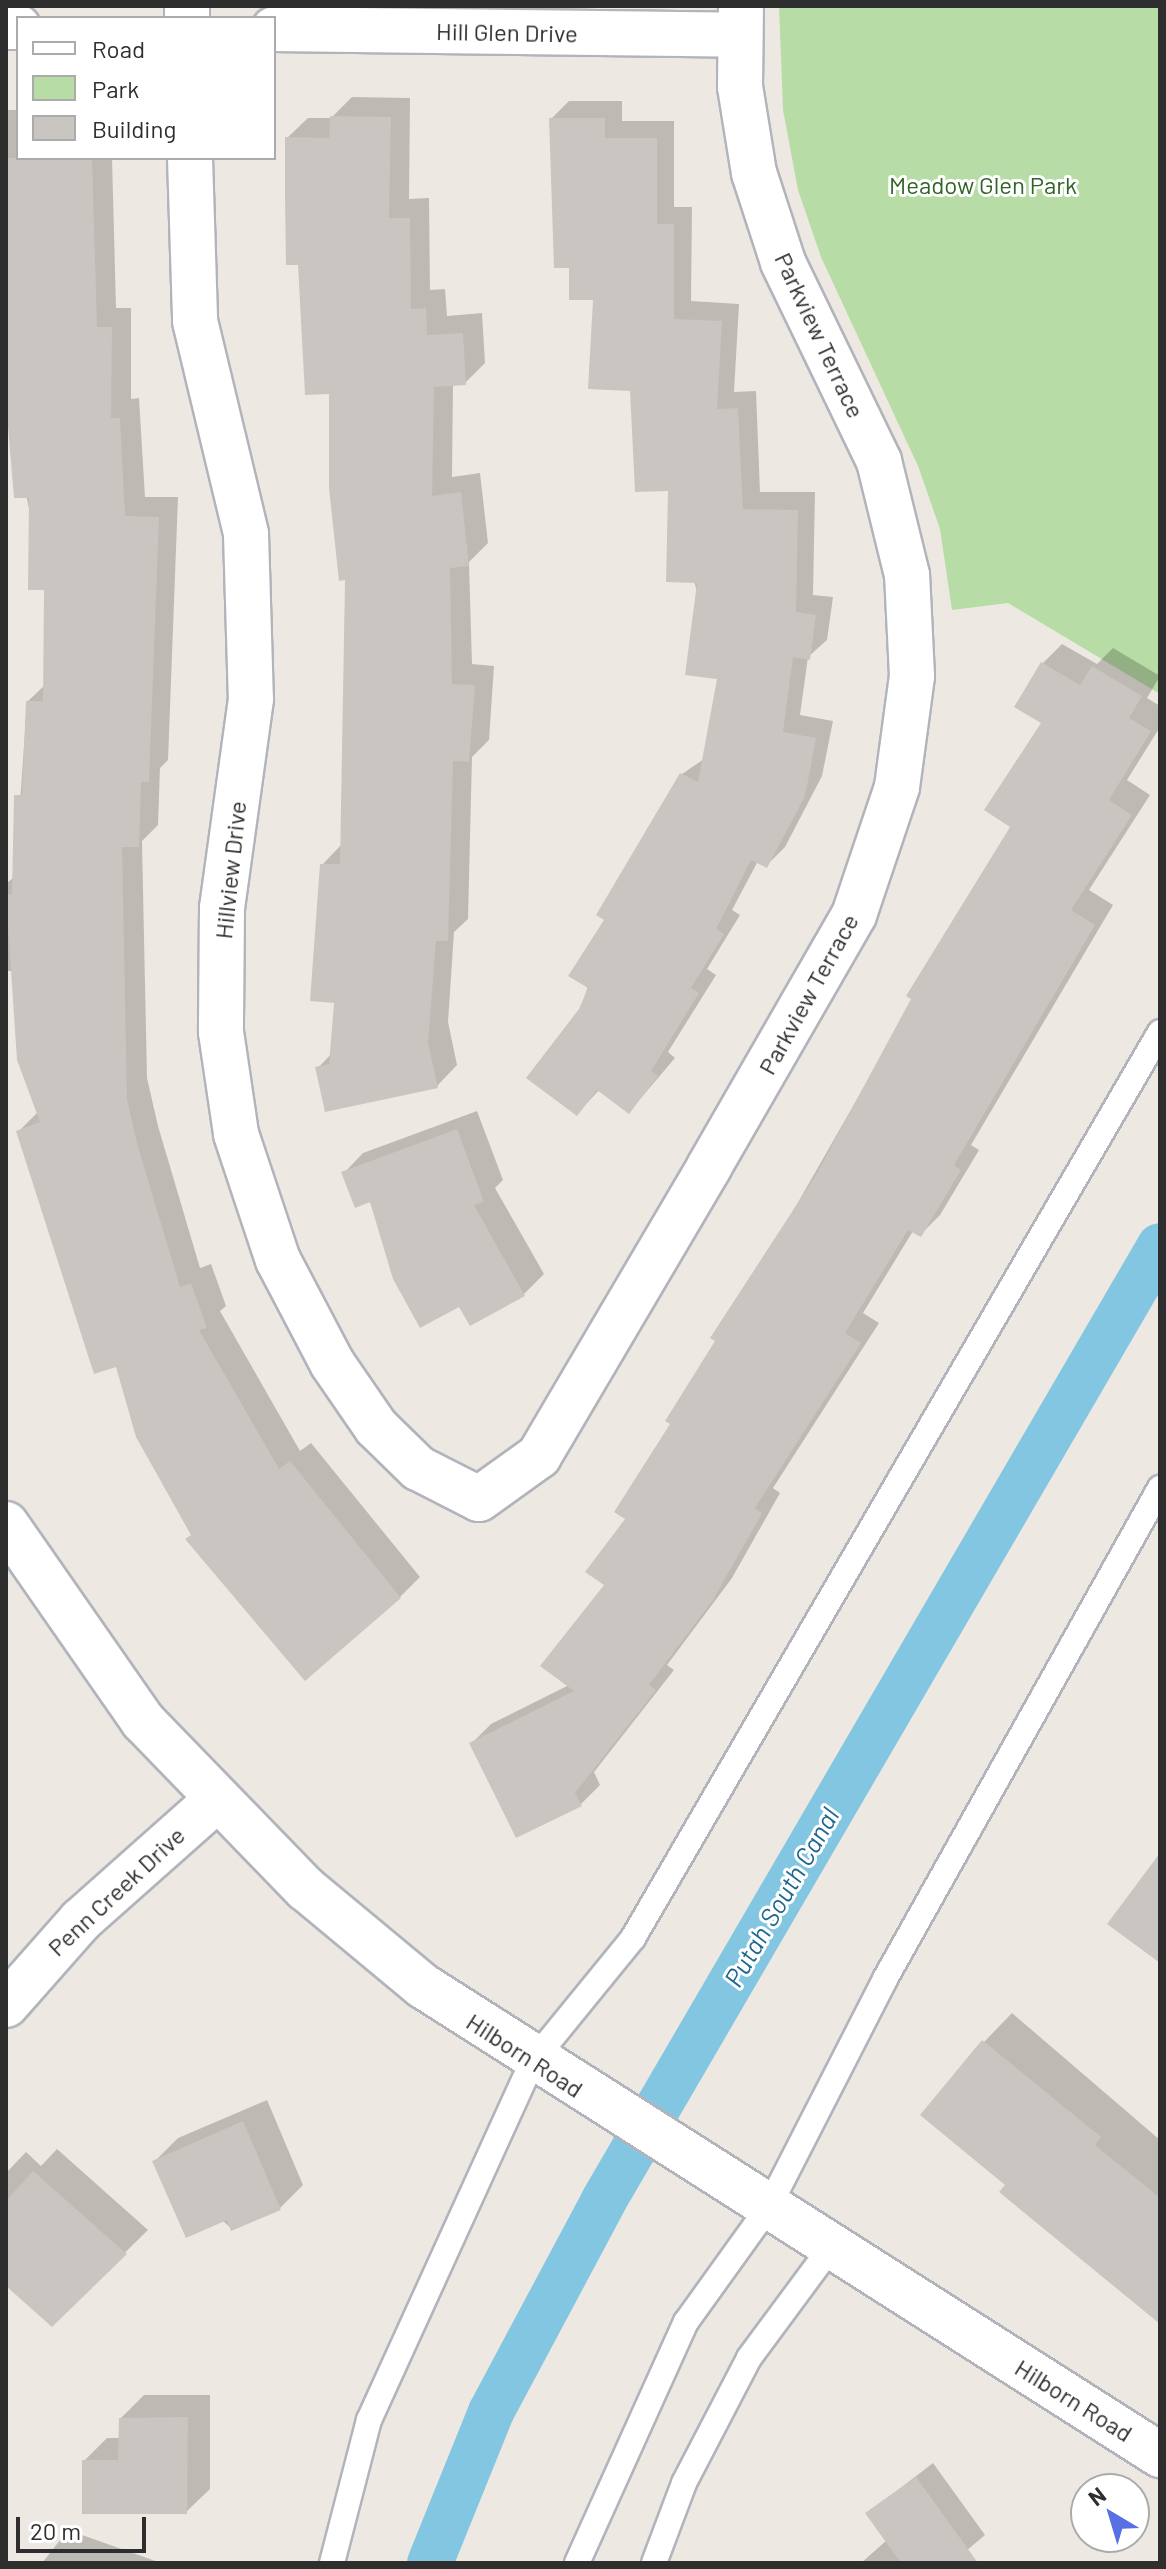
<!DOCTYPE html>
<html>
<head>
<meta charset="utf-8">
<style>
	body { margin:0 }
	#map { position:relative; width:1166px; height:2569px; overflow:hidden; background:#ede9e2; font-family:Barlow,sans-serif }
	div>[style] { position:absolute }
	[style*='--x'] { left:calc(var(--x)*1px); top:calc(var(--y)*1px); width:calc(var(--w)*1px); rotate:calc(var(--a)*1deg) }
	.green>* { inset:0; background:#b7dca6 }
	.shadow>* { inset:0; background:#0003 }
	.canal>* { height:46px; margin:-23px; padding:0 23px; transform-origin:23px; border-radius:23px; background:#83c6e1 }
	.building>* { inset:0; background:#c9c5c1 }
	.roads { filter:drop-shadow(2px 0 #b2b4bc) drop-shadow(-2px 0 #b2b4bc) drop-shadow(0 2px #b2b4bc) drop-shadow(0 -2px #b2b4bc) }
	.service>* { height:24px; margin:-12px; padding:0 12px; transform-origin:12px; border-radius:12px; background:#fff }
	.minor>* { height:44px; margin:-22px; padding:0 22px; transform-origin:22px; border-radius:22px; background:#fff }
	.tertiary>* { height:44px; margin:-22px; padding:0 22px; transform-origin:22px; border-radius:22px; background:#fff }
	span { translate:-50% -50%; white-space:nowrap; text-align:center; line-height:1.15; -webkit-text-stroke:6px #fff; paint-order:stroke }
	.street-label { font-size:24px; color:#2e2e2e }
	.park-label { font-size:24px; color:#316325 }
	.water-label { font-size:26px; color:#1f6790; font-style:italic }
	.frame { position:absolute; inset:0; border:8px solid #2e2e2e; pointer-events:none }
	.legend { position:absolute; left:16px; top:16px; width:260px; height:144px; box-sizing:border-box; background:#fff; border:2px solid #ababab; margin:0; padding:10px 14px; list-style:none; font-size:24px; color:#2e2e2e }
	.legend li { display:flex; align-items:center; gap:16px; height:40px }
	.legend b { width:40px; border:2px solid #ababab }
	.north { position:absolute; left:1070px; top:2473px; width:80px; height:80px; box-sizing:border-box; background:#fff; border:2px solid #ababab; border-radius:50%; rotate:322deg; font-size:22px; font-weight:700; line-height:32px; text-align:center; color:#2e2e2e }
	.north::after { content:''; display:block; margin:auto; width:28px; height:36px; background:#5870e4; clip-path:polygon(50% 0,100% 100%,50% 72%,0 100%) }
	.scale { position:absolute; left:16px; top:2517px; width:130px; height:36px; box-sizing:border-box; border:4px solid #2e2e2e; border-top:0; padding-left:10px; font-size:24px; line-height:28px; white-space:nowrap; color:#2e2e2e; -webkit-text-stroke:6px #fff; paint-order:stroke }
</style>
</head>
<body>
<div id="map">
	<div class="green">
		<div style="clip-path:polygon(779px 6px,1160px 6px,1160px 694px,1008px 603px,952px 610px,940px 529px,918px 466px,821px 257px,798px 190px,783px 110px)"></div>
	</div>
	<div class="shadow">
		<div style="clip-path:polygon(352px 97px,410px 98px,409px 199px,429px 198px,430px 290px,445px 289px,447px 316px,482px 313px,485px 363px,465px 383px,453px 384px,452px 477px,480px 473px,488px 543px,469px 562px,472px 664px,494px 666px,489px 740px,472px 757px,468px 919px,454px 932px,448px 1022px,457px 1065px,437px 1086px,318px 1068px,332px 1053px,336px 1001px,322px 865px,342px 844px,347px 578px,331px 391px,300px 263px,287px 138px,308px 118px,331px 118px)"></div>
		<div style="clip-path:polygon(569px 101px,622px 101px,622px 121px,674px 121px,674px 207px,692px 207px,691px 301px,739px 304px,734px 392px,756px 391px,760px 492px,815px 492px,813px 595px,833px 597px,827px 640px,808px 657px,800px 715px,833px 721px,822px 776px,785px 847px,767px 865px,758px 861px,732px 910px,740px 915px,707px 969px,716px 975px,668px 1052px,675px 1058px,629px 1112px,600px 1089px,577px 1114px,581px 1010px,607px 919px,682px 774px,704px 759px,719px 677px,670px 488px,595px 298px,571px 266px,551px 119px)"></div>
		<div style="clip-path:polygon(6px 110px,18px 110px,18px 158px,112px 158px,116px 308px,131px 308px,131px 399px,139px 398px,145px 497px,178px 497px,168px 760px,160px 768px,158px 825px,142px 841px,147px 1078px,158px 1126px,200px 1268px,211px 1264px,226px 1306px,220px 1311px,300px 1451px,311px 1443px,420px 1577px,400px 1597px,117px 1364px,18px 1132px,38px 1112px,15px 971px,6px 971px,6px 884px,15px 876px,27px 702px,46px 684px,46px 588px,6px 401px)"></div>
		<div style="clip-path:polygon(1062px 644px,1097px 664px,1113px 648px,1160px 676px,1147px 698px,1160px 706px,1160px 727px,1127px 780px,1150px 795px,1089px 890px,1113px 905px,971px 1145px,979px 1150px,940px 1215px,920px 1235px,913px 1231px,863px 1313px,879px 1323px,773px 1488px,780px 1493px,732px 1578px,667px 1665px,674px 1670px,594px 1772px,600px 1785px,581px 1804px,472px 1743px,491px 1724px,569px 1685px,628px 1519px,672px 1423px,1013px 826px,1044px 722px,1043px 663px)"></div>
		<div style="clip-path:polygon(477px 1111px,503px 1180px,495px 1188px,544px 1274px,524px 1294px,459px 1304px,344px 1173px,363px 1153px)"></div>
		<div style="clip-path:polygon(1012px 2013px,1160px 2140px,1160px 2322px,1008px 2185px,984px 2042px)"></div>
		<div style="clip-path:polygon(267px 2100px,303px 2185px,280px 2208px,232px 2229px,155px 2161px,178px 2138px)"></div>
		<div style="clip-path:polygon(57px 2149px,148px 2230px,52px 2324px,6px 2284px,6px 2173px,26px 2152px,41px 2166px)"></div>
		<div style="clip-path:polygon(144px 2395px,210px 2395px,210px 2489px,186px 2512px,84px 2461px,107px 2438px,120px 2438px,121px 2418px)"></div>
		<div style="clip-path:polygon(933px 2463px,985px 2535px,952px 2563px,861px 2563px,887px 2540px,868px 2513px)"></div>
		<div style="clip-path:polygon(68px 2530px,161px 2563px,42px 2563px)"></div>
	</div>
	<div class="canal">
		<div style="--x:430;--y:2563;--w:163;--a:-68"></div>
		<div style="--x:491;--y:2412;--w:240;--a:-61.9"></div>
		<div style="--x:604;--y:2200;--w:1104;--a:-59.77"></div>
	</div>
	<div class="building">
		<div style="clip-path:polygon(330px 116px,391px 117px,389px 218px,410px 218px,411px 309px,426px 308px,427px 335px,463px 333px,466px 385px,434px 387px,432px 496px,461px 492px,469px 566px,450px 568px,452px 684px,475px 685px,469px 762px,453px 761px,448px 941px,436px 941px,428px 1043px,438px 1088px,325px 1112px,315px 1067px,329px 1064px,334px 1003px,310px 1001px,320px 864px,340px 864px,345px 580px,339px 581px,329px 488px,329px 394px,305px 395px,298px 265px,286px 265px,285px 197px,285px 137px,329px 138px)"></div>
		<div style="clip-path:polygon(549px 118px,605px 118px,605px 138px,657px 138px,657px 224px,674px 224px,674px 319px,722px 321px,717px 409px,738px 408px,743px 509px,798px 510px,796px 612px,816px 615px,810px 660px,793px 657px,783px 732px,816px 738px,805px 796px,767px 868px,751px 860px,716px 929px,724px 934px,691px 988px,699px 993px,651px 1071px,658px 1076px,629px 1114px,597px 1090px,577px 1116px,526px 1078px,579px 1009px,588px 988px,568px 976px,604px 920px,596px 915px,680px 773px,698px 782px,717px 679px,685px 675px,697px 583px,666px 582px,668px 491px,635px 492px,630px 391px,588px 389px,593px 300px,569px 300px,569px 268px,554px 268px)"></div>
		<div style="clip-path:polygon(6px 158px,92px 158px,97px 327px,112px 327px,111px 418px,120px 418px,125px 516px,159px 517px,149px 782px,141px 782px,139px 847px,122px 847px,127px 1099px,138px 1147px,180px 1287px,191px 1283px,207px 1328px,199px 1330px,279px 1469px,290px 1461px,401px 1598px,305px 1681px,185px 1539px,191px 1535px,136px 1437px,116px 1367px,94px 1374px,16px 1131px,40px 1122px,17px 1060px,6px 895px,12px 894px,14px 795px,22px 795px,26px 701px,43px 701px,44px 590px,28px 590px,29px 498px,14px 498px,6px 403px)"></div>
		<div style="clip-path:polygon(1041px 662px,1080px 685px,1092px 666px,1142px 696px,1129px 718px,1151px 731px,1109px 800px,1132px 815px,1071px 910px,1095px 925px,954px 1165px,961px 1170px,921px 1237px,908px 1230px,845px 1333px,861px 1343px,755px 1508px,762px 1513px,713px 1600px,649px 1685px,656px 1690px,575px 1793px,582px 1806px,516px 1838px,469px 1743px,574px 1691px,540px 1666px,604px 1585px,585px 1572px,625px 1519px,614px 1512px,670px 1424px,665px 1421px,715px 1341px,710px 1338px,816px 1175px,911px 999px,906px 996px,1010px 827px,984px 810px,1041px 723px,1014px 707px)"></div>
		<div style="clip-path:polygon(457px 1129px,484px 1202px,474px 1205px,525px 1296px,470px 1326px,459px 1307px,420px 1328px,393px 1279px,370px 1202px,355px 1208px,341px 1172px)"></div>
		<div style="clip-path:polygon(1160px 1853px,1160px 1963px,1107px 1924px)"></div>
		<div style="clip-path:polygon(982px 2040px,1101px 2137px,1095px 2145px,1160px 2198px,1160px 2324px,999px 2192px,1005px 2185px,920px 2115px)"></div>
		<div style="clip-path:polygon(243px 2121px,281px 2210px,231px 2231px,227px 2220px,186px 2238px,152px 2161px)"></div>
		<div style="clip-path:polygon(33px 2171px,127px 2254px,52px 2327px,6px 2286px,6px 2201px)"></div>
		<div style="clip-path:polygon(188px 2417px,187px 2514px,82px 2514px,82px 2460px,118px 2460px,119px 2418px)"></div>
		<div style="clip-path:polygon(916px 2477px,978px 2563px,901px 2563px,865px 2513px)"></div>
	</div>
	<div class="roads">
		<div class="service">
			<div style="--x:332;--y:2563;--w:148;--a:-75.5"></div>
			<div style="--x:369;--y:2420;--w:393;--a:-65.5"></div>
			<div style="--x:532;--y:2062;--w:160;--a:-50.8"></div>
			<div style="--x:633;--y:1938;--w:1048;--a:-59.81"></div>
			<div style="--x:577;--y:2563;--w:265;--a:-65.7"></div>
			<div style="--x:686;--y:2322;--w:140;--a:-54.3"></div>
			<div style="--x:768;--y:2208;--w:257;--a:-62.9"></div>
			<div style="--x:885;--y:1979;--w:563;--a:-60.75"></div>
			<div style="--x:654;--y:2563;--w:85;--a:-69.4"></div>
			<div style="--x:684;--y:2483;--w:141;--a:-62.5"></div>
			<div style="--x:749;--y:2358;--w:138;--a:-53.5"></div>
		</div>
		<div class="minor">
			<div style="--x:187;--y:18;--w:12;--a:-90"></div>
			<div style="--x:6;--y:27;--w:12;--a:0"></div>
			<div style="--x:274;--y:29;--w:466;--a:0.7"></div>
			<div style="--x:190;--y:158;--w:163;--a:88.2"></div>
			<div style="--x:195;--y:321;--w:219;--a:76.5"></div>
			<div style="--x:246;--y:534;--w:165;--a:88.3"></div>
			<div style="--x:251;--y:699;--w:211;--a:97.9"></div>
			<div style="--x:222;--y:908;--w:124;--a:90.5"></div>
			<div style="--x:221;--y:1032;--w:103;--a:81.6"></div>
			<div style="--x:236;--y:1134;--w:133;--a:71.6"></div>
			<div style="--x:278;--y:1260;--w:116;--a:62.3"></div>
			<div style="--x:332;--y:1363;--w:78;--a:55.5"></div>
			<div style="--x:376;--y:1427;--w:59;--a:44.3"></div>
			<div style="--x:418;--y:1468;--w:68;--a:26.9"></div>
			<div style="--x:479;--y:1499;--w:74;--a:-35.6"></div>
			<div style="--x:539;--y:1456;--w:335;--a:-59.5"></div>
			<div style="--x:709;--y:1167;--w:291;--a:-60.1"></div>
			<div style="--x:854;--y:915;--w:135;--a:-71.4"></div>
			<div style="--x:897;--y:787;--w:112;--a:-82.3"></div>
			<div style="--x:912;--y:676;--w:101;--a:-92.8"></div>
			<div style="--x:907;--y:575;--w:117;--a:-103.8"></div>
			<div style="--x:879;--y:461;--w:221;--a:-115.8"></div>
			<div style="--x:783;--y:262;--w:94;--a:-108"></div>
			<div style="--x:754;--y:173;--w:87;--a:-99.2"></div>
			<div style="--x:740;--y:87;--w:81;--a:-89.3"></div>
			<div style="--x:6;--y:2005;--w:113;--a:-48.6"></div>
			<div style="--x:81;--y:1920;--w:181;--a:-41.6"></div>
		</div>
		<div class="tertiary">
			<div style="--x:6;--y:1524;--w:240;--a:55.2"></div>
			<div style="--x:143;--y:1721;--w:234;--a:45.9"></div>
			<div style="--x:306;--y:1889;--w:152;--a:39.7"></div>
			<div style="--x:423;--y:1986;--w:874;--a:32.47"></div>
		</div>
	</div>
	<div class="street-label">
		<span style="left:507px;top:32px;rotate:1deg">Hill Glen Drive</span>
		<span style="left:820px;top:335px;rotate:65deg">Parkview Terrace</span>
		<span style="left:230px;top:870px;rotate:-84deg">Hillview Drive</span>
		<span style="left:808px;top:994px;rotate:-61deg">Parkview Terrace</span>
		<span style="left:116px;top:1891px;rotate:-43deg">Penn Creek Drive</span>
		<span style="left:525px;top:2055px;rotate:33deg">Hilborn Road</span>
		<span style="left:1074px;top:2400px;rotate:32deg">Hilborn Road</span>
	</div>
	<div class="park-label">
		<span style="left:983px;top:185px">Meadow Glen Park</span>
	</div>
	<div class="water-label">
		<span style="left:781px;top:1897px;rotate:-60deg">Putah South Canal</span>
	</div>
	<div class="frame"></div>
	<ul class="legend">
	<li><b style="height:10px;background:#fff"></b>Road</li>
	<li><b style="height:22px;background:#b7dca6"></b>Park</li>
	<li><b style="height:22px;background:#c9c5c1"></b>Building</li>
	</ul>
	<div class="north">N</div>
	<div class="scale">20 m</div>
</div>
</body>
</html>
